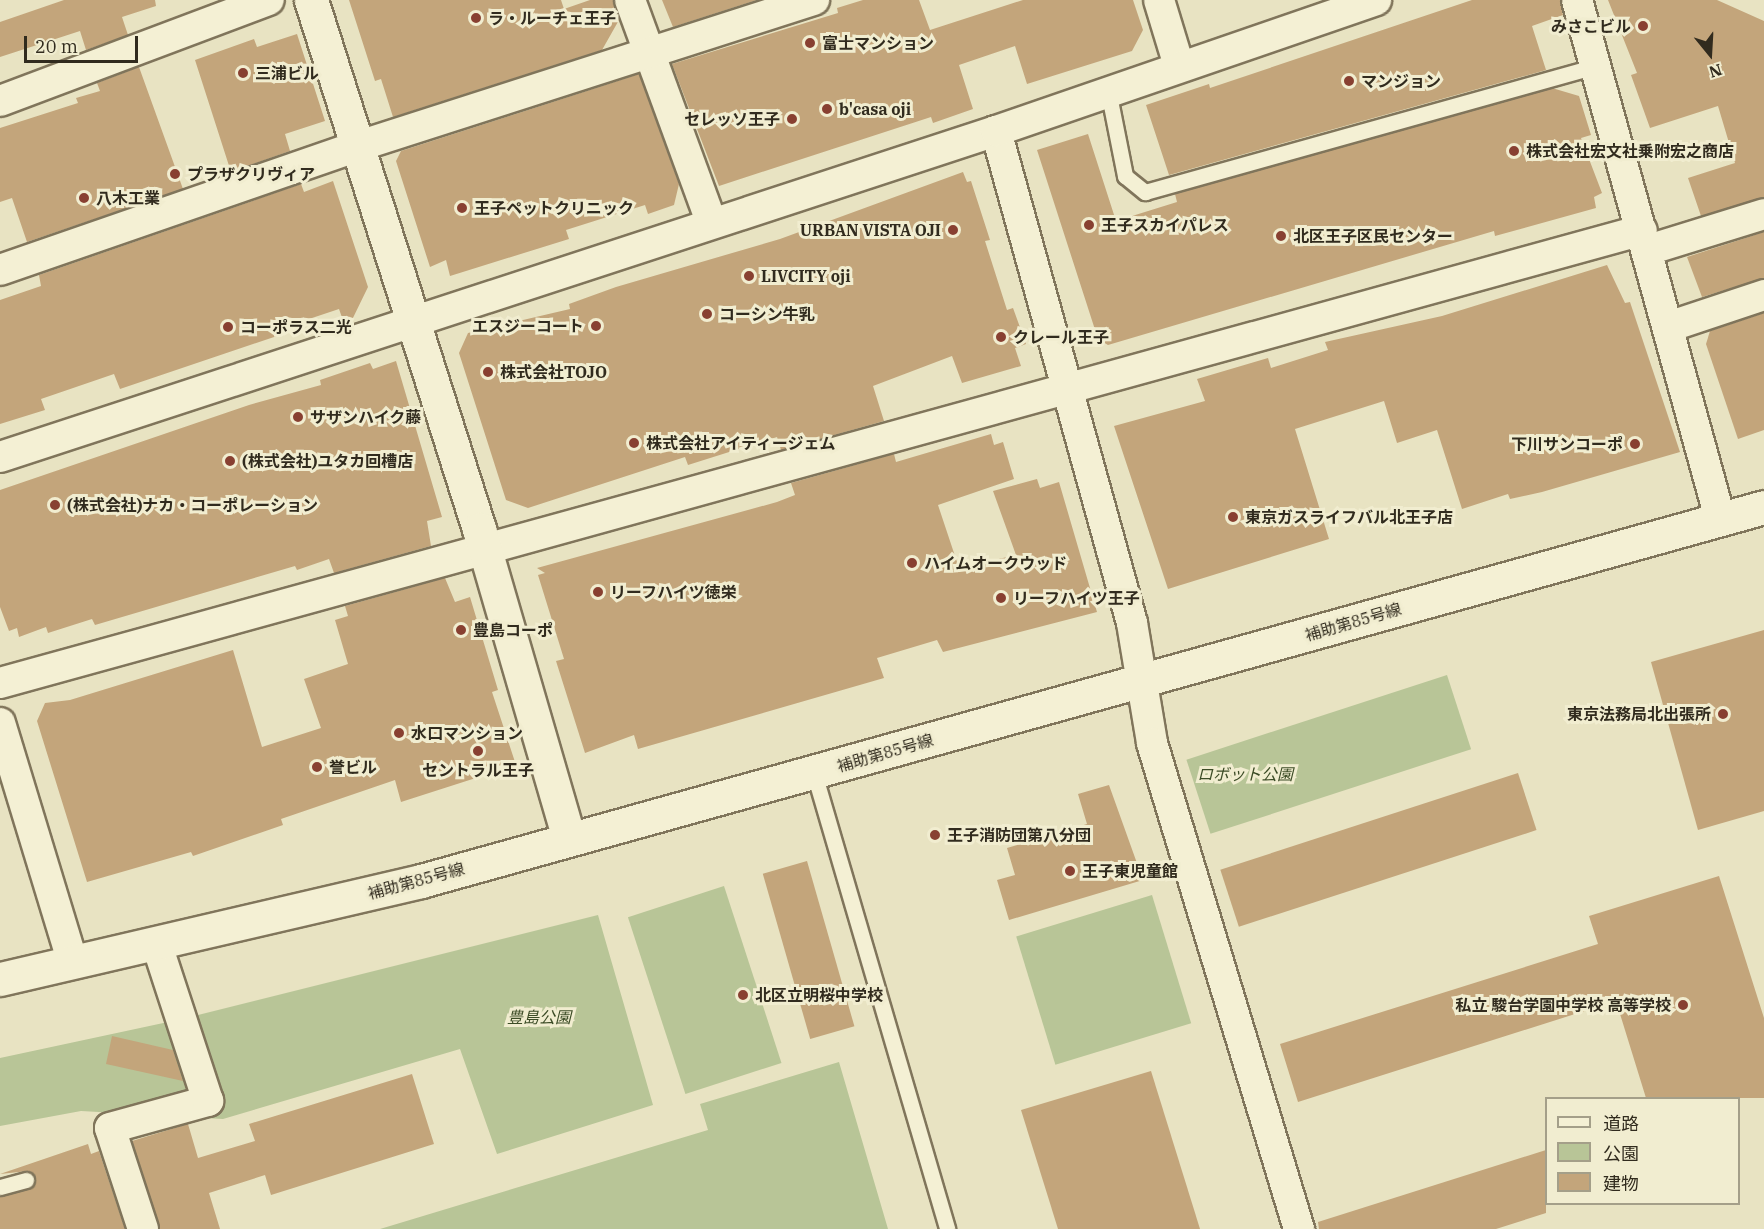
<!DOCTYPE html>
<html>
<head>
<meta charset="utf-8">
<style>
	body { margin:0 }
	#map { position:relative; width:1764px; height:1229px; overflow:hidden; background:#e8e3c2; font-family:"IBM Plex Serif","Noto Sans JP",serif }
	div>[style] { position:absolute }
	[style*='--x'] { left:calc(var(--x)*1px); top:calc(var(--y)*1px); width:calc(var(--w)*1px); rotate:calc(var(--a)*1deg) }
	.green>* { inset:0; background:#b8c597; transform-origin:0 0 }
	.building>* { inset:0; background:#c3a57b; transform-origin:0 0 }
	.roads { filter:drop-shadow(2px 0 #80755b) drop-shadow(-2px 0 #80755b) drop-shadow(0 2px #80755b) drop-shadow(0 -2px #80755b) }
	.service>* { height:15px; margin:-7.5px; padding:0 7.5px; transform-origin:7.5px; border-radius:7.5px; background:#f4f0d4 }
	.minor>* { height:30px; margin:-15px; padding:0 15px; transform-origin:15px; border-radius:15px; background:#f4f0d4 }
	.tertiary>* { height:33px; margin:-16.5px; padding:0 16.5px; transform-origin:16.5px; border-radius:16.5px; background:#f4f0d4 }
	.dots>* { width:16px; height:16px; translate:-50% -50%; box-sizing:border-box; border:3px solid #f1edd0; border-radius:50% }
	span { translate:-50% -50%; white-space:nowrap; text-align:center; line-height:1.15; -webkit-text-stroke:6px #f1edd0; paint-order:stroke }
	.poi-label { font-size:16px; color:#312b1e; font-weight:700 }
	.left { translate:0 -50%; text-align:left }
	.right { translate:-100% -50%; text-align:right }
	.street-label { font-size:16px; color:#312b1e }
	.park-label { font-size:16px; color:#3c4c26; font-style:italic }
	.legend { position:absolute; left:1545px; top:1097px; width:195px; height:108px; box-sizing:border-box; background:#f1edd0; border:2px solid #a49f89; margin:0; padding:8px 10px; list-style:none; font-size:18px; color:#312b1e }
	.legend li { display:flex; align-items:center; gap:12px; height:30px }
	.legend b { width:30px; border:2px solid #a49f89 }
	.north { position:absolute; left:1680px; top:24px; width:60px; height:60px; -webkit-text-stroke:4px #f1edd0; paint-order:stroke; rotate:162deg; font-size:16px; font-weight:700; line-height:24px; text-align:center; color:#312b1e }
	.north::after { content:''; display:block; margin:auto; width:21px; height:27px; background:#312b1e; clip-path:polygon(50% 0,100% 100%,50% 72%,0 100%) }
	.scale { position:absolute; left:24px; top:36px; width:114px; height:27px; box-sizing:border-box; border:3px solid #312b1e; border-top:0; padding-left:8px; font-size:18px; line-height:21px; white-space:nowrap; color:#312b1e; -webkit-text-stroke:4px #f1edd0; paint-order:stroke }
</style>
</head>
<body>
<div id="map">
	<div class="green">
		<div style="left:1447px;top:675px;width:78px;height:274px;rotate:72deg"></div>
		<div style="left:724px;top:886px;width:186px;height:101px;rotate:72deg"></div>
		<div style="left:1152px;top:895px;width:134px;height:142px;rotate:73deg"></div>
		<div style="clip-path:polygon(598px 915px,653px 1105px,497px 1154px,460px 1049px,223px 1119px,81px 1111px,0 1126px,0 1058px,182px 1019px)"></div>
		<div style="clip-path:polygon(839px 1062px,888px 1229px,380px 1229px,708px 1130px,700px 1104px)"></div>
	</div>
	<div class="building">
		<div style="clip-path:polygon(64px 0,155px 0,156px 6px,122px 17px,128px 35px,86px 50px,80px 31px,0 57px,0 22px)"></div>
		<div style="clip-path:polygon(349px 0,561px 0,564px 9px,590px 0,613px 0,619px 20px,602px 50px,393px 117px,381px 79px,375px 81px)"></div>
		<div style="clip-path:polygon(662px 0,757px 0,673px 27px)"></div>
		<div style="clip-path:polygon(863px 0,919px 0,930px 30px,1023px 0,1133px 0,1143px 30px,1132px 51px,1027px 84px,1015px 46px,959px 65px,973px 109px,933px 123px,931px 117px,719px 186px,672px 64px,838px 13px,837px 8px)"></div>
		<div style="clip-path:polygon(1472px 0,1560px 0,1563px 15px,1532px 26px,1546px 70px,1169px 175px,1146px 105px,1209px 84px,1210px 88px)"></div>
		<div style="clip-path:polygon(1608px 0,1717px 0,1764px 21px,1764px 197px,1701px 216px,1688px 178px,1735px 163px,1718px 106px,1650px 128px,1631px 75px,1637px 73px)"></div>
		<div style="clip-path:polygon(297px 34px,325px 121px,285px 134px,290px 151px,231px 172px,195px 60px,254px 39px,257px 47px)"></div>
		<div style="clip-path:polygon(139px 67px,183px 189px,27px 242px,12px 198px,0 202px,0 128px,78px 103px,76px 98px,100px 91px,97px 83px)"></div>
		<div style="clip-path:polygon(639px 74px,679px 184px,674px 205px,648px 214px,645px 205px,566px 230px,569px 239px,450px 276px,446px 260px,430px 267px,396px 161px,401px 151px)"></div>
		<div style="clip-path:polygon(1552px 88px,1579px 96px,1591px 135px,1581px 138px,1602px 193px,1594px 197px,1596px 208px,1495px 236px,1494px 231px,1108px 345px,1098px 339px,1037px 150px,1088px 134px,1116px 221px,1177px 202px,1175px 194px)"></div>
		<div style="clip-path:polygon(963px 172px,967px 182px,971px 181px,990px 240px,985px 241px,1007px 310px,1013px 308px,1026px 344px,1015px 348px,1021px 366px,962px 383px,952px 356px,873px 386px,884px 421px,781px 450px,777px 437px,688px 465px,685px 457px,528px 508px,506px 500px,459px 353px,468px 333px,570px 309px,569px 304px,616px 287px,780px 239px)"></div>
		<div style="clip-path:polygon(333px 181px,368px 287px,350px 324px,345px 326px,339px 309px,279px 329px,280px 335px,120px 389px,114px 374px,41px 399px,45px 410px,0 424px,0 300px,41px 286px,39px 275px,301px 184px,304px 192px)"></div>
		<div style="clip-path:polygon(1764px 232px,1764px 278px,1702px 297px,1687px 257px)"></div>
		<div style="clip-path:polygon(1607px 265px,1625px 303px,1630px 302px,1680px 452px,1542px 492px,1510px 499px,1508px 494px,1462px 509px,1437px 430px,1397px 443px,1384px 401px,1295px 429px,1329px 539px,1168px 589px,1114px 426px,1205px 401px,1197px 379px,1268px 358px,1271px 368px,1328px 350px,1325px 342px,1442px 316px)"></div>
		<div style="clip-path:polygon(1764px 313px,1764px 430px,1738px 439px,1706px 344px,1710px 331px)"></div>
		<div style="clip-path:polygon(396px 361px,442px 517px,427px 521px,431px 546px,334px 573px,329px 559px,297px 570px,295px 566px,95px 625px,92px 619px,48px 633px,46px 627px,19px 637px,17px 628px,9px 631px,0 607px,0 490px,249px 405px,321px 385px,320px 380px,370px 363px,373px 369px)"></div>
		<div style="clip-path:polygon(991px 434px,994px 445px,1003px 442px,1014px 479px,938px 505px,959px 568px,1016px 555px,993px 491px,1037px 479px,1040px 488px,1059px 482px,1097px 612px,943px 652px,937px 640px,877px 658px,884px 678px,638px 749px,634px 735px,585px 753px,556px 661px,564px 659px,538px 575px,545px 573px,537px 568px,777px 502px,795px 495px,791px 483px,894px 454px,896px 462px)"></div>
		<div style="clip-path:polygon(445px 578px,455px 602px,470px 597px,498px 690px,492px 692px,516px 765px,401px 802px,395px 780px,281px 819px,283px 825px,193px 856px,191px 852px,87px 882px,37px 721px,45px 703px,70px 700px,233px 650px,262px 747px,321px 728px,304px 679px,348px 664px,335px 620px,348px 616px,345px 606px)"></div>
		<div style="clip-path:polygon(1764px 630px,1764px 811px,1698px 830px,1651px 662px)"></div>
		<div style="left:1518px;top:773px;width:60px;height:313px;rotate:72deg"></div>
		<div style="clip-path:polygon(1109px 785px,1143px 880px,1009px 920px,997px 880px,1015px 875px,1007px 848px,1087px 824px,1078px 794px)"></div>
		<div style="left:807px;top:861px;width:172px;height:46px;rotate:74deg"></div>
		<div style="clip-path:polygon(1719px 876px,1764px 1018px,1764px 1098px,1646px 1098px,1616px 1001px,1298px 1102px,1280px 1044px,1598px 944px,1589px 916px)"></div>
		<div style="clip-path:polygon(112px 1036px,173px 1050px,183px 1081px,106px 1064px)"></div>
		<div style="clip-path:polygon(1151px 1071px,1200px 1229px,1058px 1229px,1021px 1110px)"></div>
		<div style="clip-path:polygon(412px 1074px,434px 1144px,271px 1195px,265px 1175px,209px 1193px,220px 1229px,160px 1229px,132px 1141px,188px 1124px,198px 1158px,255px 1141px,249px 1124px)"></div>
		<div style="clip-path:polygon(88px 1144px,91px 1154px,99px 1151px,125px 1229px,0 1229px,0 1196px,29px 1189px,35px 1182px,28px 1171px,0 1174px)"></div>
		<div style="clip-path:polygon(1546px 1150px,1546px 1213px,1496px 1229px,1319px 1229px,1318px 1222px)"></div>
	</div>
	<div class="roads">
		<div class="service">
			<div style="--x:1108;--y:90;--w:88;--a:78.8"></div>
			<div style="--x:1125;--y:176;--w:26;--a:39"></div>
			<div style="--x:1145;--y:192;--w:468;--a:-15.6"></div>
			<div style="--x:814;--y:773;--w:475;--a:73.7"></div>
			<div style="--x:0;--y:1187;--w:27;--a:-15"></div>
		</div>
		<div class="minor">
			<div style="--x:630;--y:0;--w:235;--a:69.9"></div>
			<div style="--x:1159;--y:0;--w:69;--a:73.1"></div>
			<div style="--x:1577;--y:0;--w:537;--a:74.57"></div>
			<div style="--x:0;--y:101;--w:287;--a:-20.6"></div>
			<div style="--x:996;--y:131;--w:510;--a:74.55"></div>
			<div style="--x:1132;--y:623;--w:122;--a:80.5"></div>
			<div style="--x:1152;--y:743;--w:508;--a:73.17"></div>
			<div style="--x:1648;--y:250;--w:121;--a:-17.2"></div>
			<div style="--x:0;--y:270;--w:380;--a:-19.1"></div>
			<div style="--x:359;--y:146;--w:478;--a:-17.8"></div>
			<div style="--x:1668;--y:327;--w:101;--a:-18.4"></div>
			<div style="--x:0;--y:457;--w:1048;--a:-18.12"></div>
			<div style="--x:996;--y:131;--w:402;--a:-19"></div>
			<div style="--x:0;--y:683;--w:1703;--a:-15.42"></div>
			<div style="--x:0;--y:723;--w:251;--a:73.1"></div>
			<div style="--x:143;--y:1229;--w:106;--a:-108.1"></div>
			<div style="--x:110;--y:1128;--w:102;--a:-15.4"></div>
			<div style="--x:208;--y:1101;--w:164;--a:-108.1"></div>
		</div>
		<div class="tertiary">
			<div style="--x:311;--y:0;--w:555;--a:72.38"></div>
			<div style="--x:479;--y:529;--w:323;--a:73.8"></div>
			<div style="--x:0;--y:979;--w:432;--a:-13.1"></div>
			<div style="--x:421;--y:881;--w:1394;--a:-15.56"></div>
		</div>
	</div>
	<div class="dots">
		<div style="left:476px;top:18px;background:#884031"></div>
		<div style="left:1643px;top:26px;background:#884031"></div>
		<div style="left:810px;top:43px;background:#884031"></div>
		<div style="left:243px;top:73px;background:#884031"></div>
		<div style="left:1349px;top:81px;background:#884031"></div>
		<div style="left:827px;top:109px;background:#884031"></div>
		<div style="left:792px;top:119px;background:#884031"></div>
		<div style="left:1514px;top:151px;background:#884031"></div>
		<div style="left:175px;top:174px;background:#884031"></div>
		<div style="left:84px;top:198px;background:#884031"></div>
		<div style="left:462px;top:208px;background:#884031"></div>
		<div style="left:1089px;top:225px;background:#884031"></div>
		<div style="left:953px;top:230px;background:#884031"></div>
		<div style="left:1281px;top:236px;background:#884031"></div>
		<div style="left:749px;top:276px;background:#884031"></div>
		<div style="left:707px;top:314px;background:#884031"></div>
		<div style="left:596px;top:326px;background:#884031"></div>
		<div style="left:228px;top:327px;background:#884031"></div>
		<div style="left:1001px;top:337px;background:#884031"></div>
		<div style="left:488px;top:372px;background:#884031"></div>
		<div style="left:298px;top:417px;background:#884031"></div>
		<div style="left:634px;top:443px;background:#884031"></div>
		<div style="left:1635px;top:444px;background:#884031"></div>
		<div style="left:230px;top:461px;background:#884031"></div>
		<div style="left:55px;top:505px;background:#884031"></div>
		<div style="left:1233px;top:517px;background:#884031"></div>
		<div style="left:912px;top:563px;background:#884031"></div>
		<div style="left:598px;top:592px;background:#884031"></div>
		<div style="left:1001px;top:598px;background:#884031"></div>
		<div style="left:461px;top:630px;background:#884031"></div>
		<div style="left:1723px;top:714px;background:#884031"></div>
		<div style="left:399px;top:733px;background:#884031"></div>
		<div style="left:478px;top:751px;background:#884031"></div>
		<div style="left:317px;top:767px;background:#884031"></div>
		<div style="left:935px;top:835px;background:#884031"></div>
		<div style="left:1070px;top:871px;background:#884031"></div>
		<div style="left:743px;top:995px;background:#884031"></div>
		<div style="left:1683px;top:1005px;background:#884031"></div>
	</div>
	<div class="poi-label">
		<span class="left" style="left:488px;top:18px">ラ・ルーチェ王子</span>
		<span class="right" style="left:1631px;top:26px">みさこビル</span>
		<span class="left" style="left:822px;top:43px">富士マンション</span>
		<span class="left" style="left:255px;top:73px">三浦ビル</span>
		<span class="left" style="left:1361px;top:81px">マンジョン</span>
		<span class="left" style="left:839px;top:109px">b'casa oji</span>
		<span class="right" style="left:780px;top:119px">セレッソ王子</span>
		<span class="left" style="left:1526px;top:151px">株式会社宏文社乗附宏之商店</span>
		<span class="left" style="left:187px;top:174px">プラザクリヴィア</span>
		<span class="left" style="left:96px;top:198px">八木工業</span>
		<span class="left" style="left:474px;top:208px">王子ペットクリニック</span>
		<span class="left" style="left:1101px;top:225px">王子スカイパレス</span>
		<span class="right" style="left:941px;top:230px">URBAN VISTA OJI</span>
		<span class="left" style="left:1293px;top:236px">北区王子区民センター</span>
		<span class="left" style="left:761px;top:276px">LIVCITY oji</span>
		<span class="left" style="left:719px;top:314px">コーシン牛乳</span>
		<span class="right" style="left:584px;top:326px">エスジーコート</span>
		<span class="left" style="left:240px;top:327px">コーポラス二光</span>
		<span class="left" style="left:1013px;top:337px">クレール王子</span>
		<span class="left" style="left:500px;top:372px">株式会社TOJO</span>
		<span class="left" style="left:310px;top:417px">サザンハイク藤</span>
		<span class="left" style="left:646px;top:443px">株式会社アイティージェム</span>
		<span class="right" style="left:1623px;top:444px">下川サンコーポ</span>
		<span class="left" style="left:242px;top:461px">(株式会社)ユタカ回槽店</span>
		<span class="left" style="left:67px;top:505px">(株式会社)ナカ・コーポレーション</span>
		<span class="left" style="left:1245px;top:517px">東京ガスライフバル北王子店</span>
		<span class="left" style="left:924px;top:563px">ハイムオークウッド</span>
		<span class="left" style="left:610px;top:592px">リーフハイツ徳栄</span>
		<span class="left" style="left:1013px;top:598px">リーフハイツ王子</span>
		<span class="left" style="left:473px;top:630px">豊島コーポ</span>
		<span class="right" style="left:1711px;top:714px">東京法務局北出張所</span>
		<span class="left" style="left:411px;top:733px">水口マンション</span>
		<span class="left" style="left:329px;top:767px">誉ビル</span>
		<span style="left:478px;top:770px">セントラル王子</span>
		<span class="left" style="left:947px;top:835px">王子消防団第八分団</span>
		<span class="left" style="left:1082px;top:871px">王子東児童館</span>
		<span class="left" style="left:755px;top:995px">北区立明桜中学校</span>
		<span class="right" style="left:1671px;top:1005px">私立 駿台学園中学校 高等学校</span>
	</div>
	<div class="street-label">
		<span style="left:1353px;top:622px;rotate:-16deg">補助第85号線</span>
		<span style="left:885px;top:753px;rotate:-16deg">補助第85号線</span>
		<span style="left:416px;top:881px;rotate:-15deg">補助第85号線</span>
	</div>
	<div class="park-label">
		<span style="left:1245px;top:774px">ロボット公園</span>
		<span style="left:539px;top:1017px">豊島公園</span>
	</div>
	<ul class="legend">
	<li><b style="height:8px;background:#f4f0d4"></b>道路</li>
	<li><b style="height:16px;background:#b8c597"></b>公園</li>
	<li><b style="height:16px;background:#c3a57b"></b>建物</li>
	</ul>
	<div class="north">N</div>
	<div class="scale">20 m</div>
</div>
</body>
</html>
